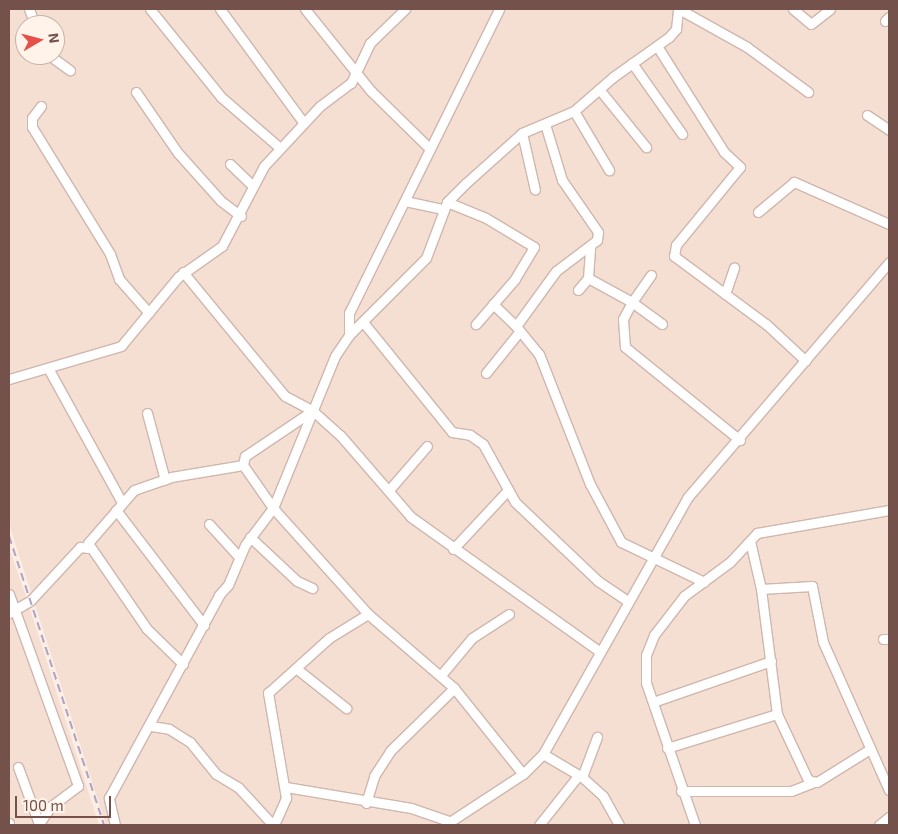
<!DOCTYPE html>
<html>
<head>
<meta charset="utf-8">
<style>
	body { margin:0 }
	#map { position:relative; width:898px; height:834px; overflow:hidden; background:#fceee4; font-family:"Exo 2",sans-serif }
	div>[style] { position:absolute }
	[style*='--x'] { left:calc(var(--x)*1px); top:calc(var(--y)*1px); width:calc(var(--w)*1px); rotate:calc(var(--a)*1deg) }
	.residential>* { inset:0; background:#f4dfd2 }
	.roads { filter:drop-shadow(1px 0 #d0b6ad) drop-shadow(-1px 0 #d0b6ad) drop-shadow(0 1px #d0b6ad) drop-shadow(0 -1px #d0b6ad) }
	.minor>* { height:9px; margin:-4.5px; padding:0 4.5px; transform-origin:4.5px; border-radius:4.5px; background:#fff }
	.rail>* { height:2px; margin-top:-1px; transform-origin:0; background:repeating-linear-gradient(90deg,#afa2c5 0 8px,transparent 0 13px) }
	span { translate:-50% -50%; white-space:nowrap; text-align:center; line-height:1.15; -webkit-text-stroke:5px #fff3ea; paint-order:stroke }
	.frame { position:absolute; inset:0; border:10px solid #74514a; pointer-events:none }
	.north { position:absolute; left:15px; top:15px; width:50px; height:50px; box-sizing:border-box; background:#fff3ea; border:1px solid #c7b2aa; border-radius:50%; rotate:82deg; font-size:14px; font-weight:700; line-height:20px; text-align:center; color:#74514a }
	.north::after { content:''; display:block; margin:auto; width:18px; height:22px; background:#e65049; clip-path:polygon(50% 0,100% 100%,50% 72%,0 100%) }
	.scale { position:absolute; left:15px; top:796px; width:96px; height:22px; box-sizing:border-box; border:2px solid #74514a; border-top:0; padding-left:6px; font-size:15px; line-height:18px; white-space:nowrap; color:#74514a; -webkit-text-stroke:4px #fff3ea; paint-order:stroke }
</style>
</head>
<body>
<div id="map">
	<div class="residential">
		<div style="clip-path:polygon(evenodd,9px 9px,889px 9px,889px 825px,106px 825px,9px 524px,9px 9px,25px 25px,55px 25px,55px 55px,25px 55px,25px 25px)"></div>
		<div style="clip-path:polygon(9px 547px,29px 606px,99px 825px,9px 825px)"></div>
	</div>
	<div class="roads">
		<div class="minor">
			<div style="--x:29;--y:9;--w:17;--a:69"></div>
			<div style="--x:150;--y:9;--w:113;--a:51.1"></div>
			<div style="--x:221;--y:97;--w:77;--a:40.8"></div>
			<div style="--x:220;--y:9;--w:140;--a:53.7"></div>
			<div style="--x:305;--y:9;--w:105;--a:51.2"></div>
			<div style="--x:371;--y:91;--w:80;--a:44.5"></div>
			<div style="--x:679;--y:9;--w:78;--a:29.2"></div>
			<div style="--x:747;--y:47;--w:76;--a:36.4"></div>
			<div style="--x:793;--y:9;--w:23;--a:40"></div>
			<div style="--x:811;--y:24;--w:24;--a:-38"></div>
			<div style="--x:885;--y:21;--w:6;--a:-45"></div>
			<div style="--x:657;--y:46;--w:125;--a:57.7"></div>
			<div style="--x:724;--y:152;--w:22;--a:43"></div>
			<div style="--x:740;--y:167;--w:101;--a:129.4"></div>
			<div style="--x:676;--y:245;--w:11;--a:100"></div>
			<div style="--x:674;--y:256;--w:114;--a:36.5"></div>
			<div style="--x:766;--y:324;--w:54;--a:42.8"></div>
			<div style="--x:49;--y:55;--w:26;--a:36"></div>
			<div style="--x:632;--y:63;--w:87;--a:54.8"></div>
			<div style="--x:599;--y:89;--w:75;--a:51"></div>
			<div style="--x:136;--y:92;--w:74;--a:55.5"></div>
			<div style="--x:178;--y:153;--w:64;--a:48.1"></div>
			<div style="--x:221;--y:201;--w:25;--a:37"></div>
			<div style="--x:41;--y:106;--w:15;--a:127"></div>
			<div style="--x:32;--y:118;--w:9;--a:90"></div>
			<div style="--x:32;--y:127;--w:149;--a:58.4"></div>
			<div style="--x:110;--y:254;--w:27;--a:70"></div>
			<div style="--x:119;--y:279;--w:45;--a:48.6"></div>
			<div style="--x:574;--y:111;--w:69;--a:59.3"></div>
			<div style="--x:867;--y:115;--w:27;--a:34"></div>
			<div style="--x:545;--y:124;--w:59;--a:73.1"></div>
			<div style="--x:562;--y:180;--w:63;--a:55.3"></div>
			<div style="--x:598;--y:232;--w:8;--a:97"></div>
			<div style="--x:597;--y:240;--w:51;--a:142.9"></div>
			<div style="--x:556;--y:271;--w:68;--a:126"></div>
			<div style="--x:516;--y:326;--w:36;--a:51"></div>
			<div style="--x:539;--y:354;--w:140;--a:68.6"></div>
			<div style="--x:590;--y:484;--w:66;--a:61.9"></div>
			<div style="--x:621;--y:542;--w:92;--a:25.7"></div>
			<div style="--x:522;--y:133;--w:58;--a:77.2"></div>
			<div style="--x:230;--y:164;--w:30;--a:44"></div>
			<div style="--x:405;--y:201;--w:40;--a:12"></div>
			<div style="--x:447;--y:202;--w:42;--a:22.3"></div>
			<div style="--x:486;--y:218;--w:56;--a:31.1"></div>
			<div style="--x:534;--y:247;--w:37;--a:121"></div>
			<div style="--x:515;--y:279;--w:60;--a:130.9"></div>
			<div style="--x:758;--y:212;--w:47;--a:-39.8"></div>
			<div style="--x:794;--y:182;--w:104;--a:23.9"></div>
			<div style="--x:183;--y:272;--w:161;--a:50.6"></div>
			<div style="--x:285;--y:396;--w:32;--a:28"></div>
			<div style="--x:313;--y:411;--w:36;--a:42"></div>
			<div style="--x:340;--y:435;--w:108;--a:49.1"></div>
			<div style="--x:411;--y:517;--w:231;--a:35.5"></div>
			<div style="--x:588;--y:278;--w:50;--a:28.6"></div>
			<div style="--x:632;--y:302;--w:33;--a:-55"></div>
			<div style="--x:578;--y:290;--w:16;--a:-50"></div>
			<div style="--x:588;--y:278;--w:31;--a:-86"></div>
			<div style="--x:725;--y:294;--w:28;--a:-71"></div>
			<div style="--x:493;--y:304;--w:32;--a:44"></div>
			<div style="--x:363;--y:322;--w:141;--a:51"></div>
			<div style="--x:452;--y:432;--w:18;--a:9"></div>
			<div style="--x:470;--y:435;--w:16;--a:35"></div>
			<div style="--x:483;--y:444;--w:66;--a:61.1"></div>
			<div style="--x:515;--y:502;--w:115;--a:43.6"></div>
			<div style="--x:598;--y:581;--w:37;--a:34"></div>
			<div style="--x:662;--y:324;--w:37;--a:-144"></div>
			<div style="--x:632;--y:302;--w:19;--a:118"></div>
			<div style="--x:623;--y:319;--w:28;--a:86"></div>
			<div style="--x:625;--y:347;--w:148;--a:39"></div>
			<div style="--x:349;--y:335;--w:22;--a:-90"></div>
			<div style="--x:349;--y:313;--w:339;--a:-63.7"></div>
			<div style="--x:48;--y:368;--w:152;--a:61.2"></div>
			<div style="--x:486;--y:373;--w:53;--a:-51.2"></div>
			<div style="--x:9;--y:379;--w:117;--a:-16.4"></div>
			<div style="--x:121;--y:346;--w:89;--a:-50.4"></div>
			<div style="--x:178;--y:277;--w:54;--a:-35.2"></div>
			<div style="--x:222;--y:246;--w:90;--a:-62.3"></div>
			<div style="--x:264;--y:166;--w:82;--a:-47"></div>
			<div style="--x:320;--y:106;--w:39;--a:-37"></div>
			<div style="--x:351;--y:83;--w:44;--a:-64.6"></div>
			<div style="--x:370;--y:43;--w:49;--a:-44.2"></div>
			<div style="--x:312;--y:411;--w:81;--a:146.1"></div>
			<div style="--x:245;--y:456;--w:9;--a:103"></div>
			<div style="--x:243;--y:465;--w:52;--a:55.1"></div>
			<div style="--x:273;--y:508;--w:142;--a:48.1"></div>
			<div style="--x:368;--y:614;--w:113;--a:40.7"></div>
			<div style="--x:454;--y:688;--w:110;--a:51.3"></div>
			<div style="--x:147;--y:413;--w:69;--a:75"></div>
			<div style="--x:389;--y:490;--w:58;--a:-49.2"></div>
			<div style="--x:116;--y:510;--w:145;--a:52.6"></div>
			<div style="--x:209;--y:524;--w:45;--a:47.7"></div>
			<div style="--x:250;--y:537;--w:64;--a:43.1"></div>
			<div style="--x:297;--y:581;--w:17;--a:25"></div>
			<div style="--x:750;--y:541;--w:49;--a:77.1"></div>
			<div style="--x:761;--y:589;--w:51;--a:-3.4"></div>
			<div style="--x:812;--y:586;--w:57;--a:78.9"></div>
			<div style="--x:823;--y:642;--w:162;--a:66"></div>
			<div style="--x:453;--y:549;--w:81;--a:-47"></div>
			<div style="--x:761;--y:589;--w:126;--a:82.7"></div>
			<div style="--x:777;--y:714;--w:73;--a:64.8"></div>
			<div style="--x:808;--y:780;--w:9;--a:13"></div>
			<div style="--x:817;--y:782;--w:62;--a:-31.9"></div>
			<div style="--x:9;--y:594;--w:204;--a:70.2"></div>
			<div style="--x:78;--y:786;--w:34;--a:143"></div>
			<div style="--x:51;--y:806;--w:23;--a:124"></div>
			<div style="--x:9;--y:613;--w:24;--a:-30"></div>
			<div style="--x:30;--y:601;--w:74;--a:-47.2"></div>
			<div style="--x:80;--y:547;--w:8;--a:7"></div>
			<div style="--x:883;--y:639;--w:6;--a:0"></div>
			<div style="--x:183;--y:664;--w:50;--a:-135.8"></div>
			<div style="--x:147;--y:629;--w:104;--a:-124.5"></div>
			<div style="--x:88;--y:543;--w:70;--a:-49"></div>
			<div style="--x:134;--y:490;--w:39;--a:-19"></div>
			<div style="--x:171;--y:477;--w:73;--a:-9.5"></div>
			<div style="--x:297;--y:669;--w:63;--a:38.5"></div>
			<div style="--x:441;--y:675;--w:48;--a:-50"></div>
			<div style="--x:472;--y:638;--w:44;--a:-33"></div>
			<div style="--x:653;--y:702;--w:125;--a:-19.2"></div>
			<div style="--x:151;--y:726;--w:18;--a:9"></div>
			<div style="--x:169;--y:729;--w:25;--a:32"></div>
			<div style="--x:190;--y:742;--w:41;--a:50.9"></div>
			<div style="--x:216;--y:774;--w:26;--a:31"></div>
			<div style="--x:238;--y:787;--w:52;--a:47.4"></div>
			<div style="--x:667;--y:748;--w:115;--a:-17.2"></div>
			<div style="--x:543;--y:754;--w:45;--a:30.5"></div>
			<div style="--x:582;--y:777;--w:28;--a:42"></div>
			<div style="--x:603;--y:796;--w:33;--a:61"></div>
			<div style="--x:18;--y:767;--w:61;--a:69.8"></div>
			<div style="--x:582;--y:777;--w:43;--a:-69.4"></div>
			<div style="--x:286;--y:787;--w:127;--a:9.5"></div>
			<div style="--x:411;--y:808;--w:40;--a:18.9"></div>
			<div style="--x:681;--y:791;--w:110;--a:0"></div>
			<div style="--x:791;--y:791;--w:22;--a:-21"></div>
			<div style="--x:366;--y:803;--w:28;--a:-73"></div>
			<div style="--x:374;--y:776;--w:30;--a:-57"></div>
			<div style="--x:390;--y:751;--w:90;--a:-44.5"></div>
			<div style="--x:9;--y:823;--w:2;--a:90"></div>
			<div style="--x:115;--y:825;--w:28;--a:-103"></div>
			<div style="--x:109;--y:798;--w:231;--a:-61.5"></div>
			<div style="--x:219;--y:595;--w:13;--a:-48"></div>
			<div style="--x:228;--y:585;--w:43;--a:-67"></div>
			<div style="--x:245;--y:545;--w:46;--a:-52.9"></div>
			<div style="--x:273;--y:508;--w:164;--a:-67.8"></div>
			<div style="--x:335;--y:356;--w:25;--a:-56"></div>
			<div style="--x:349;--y:335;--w:109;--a:-45"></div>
			<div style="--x:426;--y:258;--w:60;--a:-69.4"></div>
			<div style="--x:447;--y:202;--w:27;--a:-45"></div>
			<div style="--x:466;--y:183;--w:75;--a:-41.8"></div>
			<div style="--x:522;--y:133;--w:56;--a:-22.9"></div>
			<div style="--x:574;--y:111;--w:52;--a:-41.1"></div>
			<div style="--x:613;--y:77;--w:69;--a:-35.5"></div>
			<div style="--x:669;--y:37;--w:11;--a:-49"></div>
			<div style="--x:676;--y:29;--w:20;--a:-84"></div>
			<div style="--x:274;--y:825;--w:30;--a:-66"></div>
			<div style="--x:286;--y:798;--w:107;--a:-99.7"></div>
			<div style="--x:268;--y:693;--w:82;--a:-42"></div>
			<div style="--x:329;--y:638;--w:46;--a:-31.6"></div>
			<div style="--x:445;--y:825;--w:93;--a:-33.2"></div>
			<div style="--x:523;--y:774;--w:28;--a:-45"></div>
			<div style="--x:543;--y:754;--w:294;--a:-60.6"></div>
			<div style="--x:687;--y:498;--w:311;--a:-49.4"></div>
			<div style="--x:539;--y:825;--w:61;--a:-51.6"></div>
			<div style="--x:695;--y:825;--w:150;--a:-109"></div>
			<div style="--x:646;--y:683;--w:28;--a:-90"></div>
			<div style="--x:646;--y:655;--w:22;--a:-68"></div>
			<div style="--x:654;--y:635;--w:49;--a:-52.4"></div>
			<div style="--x:684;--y:596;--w:57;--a:-36.5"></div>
			<div style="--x:730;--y:562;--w:40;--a:-47"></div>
			<div style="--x:757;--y:533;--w:134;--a:-9.9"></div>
			<div style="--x:879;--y:825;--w:13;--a:-39"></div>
		</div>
	</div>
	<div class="rail">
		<div style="--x:9;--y:536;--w:304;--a:71.8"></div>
	</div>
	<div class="frame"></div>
	<div class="north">N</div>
	<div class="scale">100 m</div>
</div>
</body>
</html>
